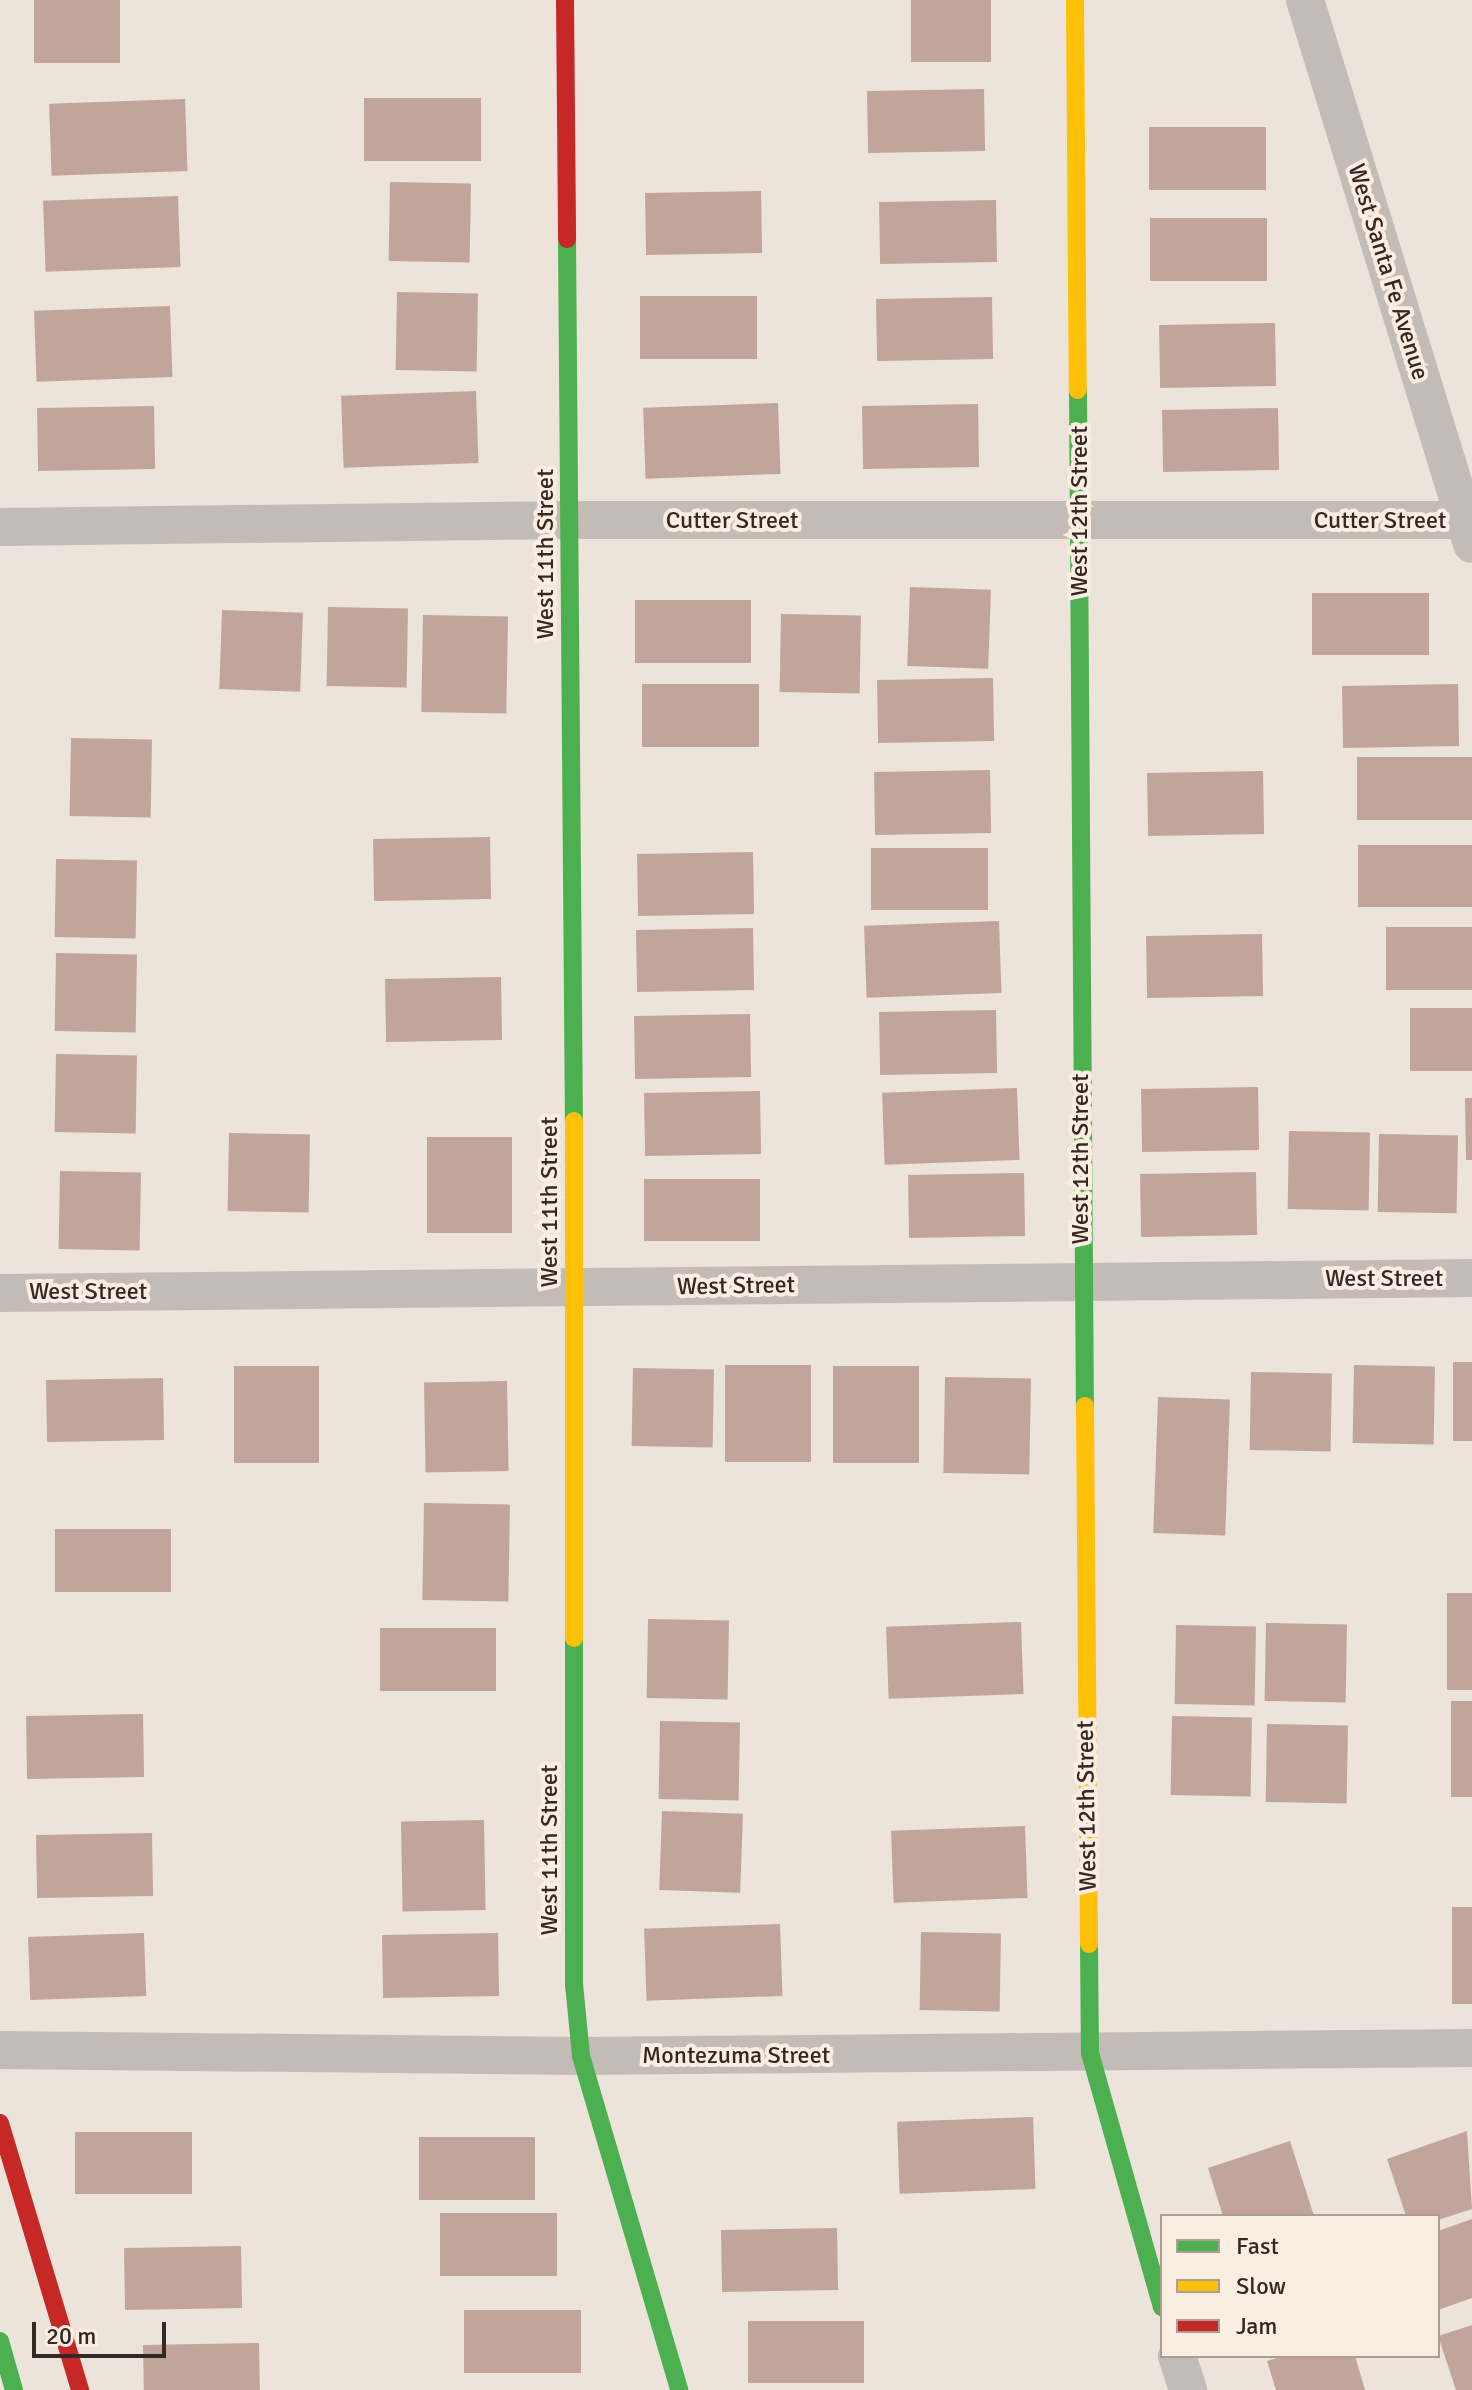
<!DOCTYPE html>
<html>
<head>
<meta charset="utf-8">
<style>
	body { margin:0 }
	#map { position:relative; width:1472px; height:2390px; overflow:hidden; background:#ece3db; font-family:Signika,sans-serif }
	div>[style] { position:absolute }
	[style*='--x'] { left:calc(var(--x)*1px); top:calc(var(--y)*1px); width:calc(var(--w)*1px); rotate:calc(var(--a)*1deg) }
	.building>* { inset:0; background:#c1a59c; transform-origin:0 0 }
	.street>* { height:38px; margin:-19px; padding:0 19px; transform-origin:19px; border-radius:19px; background:#c3bbb5 }
	.fast>* { height:18px; margin:-9px; padding:0 9px; transform-origin:9px; border-radius:9px; background:#4caf50 }
	.slow>* { height:18px; margin:-9px; padding:0 9px; transform-origin:9px; border-radius:9px; background:#ffc107 }
	.jam>* { height:18px; margin:-9px; padding:0 9px; transform-origin:9px; border-radius:9px; background:#c62828 }
	span { translate:-50% -50%; white-space:nowrap; text-align:center; line-height:1.15; -webkit-text-stroke:8px #faede1; paint-order:stroke }
	.street-label { font-size:24px; color:#342824 }
	.legend { position:absolute; left:1160px; top:2214px; width:280px; height:144px; box-sizing:border-box; background:#faede1; border:2px solid #ab9e95; margin:0; padding:10px 14px; list-style:none; font-size:24px; color:#342824 }
	.legend li { display:flex; align-items:center; gap:16px; height:40px }
	.legend b { width:40px; border:2px solid #ab9e95 }
	.scale { position:absolute; left:32px; top:2322px; width:134px; height:36px; box-sizing:border-box; border:4px solid #342824; border-top:0; padding-left:10px; font-size:24px; line-height:28px; white-space:nowrap; color:#342824; -webkit-text-stroke:6px #faede1; paint-order:stroke }
</style>
</head>
<body>
<div id="map">
	<div class="building">
		<div style="left:34px;top:0;width:86px;height:63px"></div>
		<div style="left:911px;top:0;width:80px;height:62px"></div>
		<div style="left:984px;top:89px;width:62px;height:117px;rotate:89deg"></div>
		<div style="left:481px;top:98px;width:63px;height:117px;rotate:90deg"></div>
		<div style="left:185px;top:99px;width:72px;height:136px;rotate:88deg"></div>
		<div style="left:1266px;top:127px;width:63px;height:117px;rotate:90deg"></div>
		<div style="left:390px;top:182px;width:81px;height:79px;rotate:1deg"></div>
		<div style="left:761px;top:191px;width:62px;height:116px;rotate:89deg"></div>
		<div style="left:178px;top:196px;width:71px;height:135px;rotate:88deg"></div>
		<div style="left:996px;top:200px;width:62px;height:117px;rotate:89deg"></div>
		<div style="left:1267px;top:218px;width:63px;height:117px;rotate:90deg"></div>
		<div style="left:397px;top:292px;width:81px;height:78px;rotate:1deg"></div>
		<div style="left:757px;top:296px;width:63px;height:117px;rotate:90deg"></div>
		<div style="left:992px;top:297px;width:62px;height:116px;rotate:89deg"></div>
		<div style="left:170px;top:306px;width:71px;height:136px;rotate:88deg"></div>
		<div style="left:1275px;top:323px;width:63px;height:116px;rotate:89deg"></div>
		<div style="left:476px;top:391px;width:72px;height:135px;rotate:88deg"></div>
		<div style="left:778px;top:403px;width:71px;height:135px;rotate:88deg"></div>
		<div style="left:978px;top:404px;width:63px;height:116px;rotate:89deg"></div>
		<div style="left:154px;top:406px;width:63px;height:117px;rotate:89deg"></div>
		<div style="left:1278px;top:408px;width:62px;height:116px;rotate:89deg"></div>
		<div style="left:910px;top:587px;width:81px;height:79px;rotate:2deg"></div>
		<div style="left:1429px;top:593px;width:62px;height:117px;rotate:90deg"></div>
		<div style="left:751px;top:600px;width:63px;height:116px;rotate:90deg"></div>
		<div style="left:328px;top:607px;width:80px;height:79px;rotate:1deg"></div>
		<div style="left:222px;top:610px;width:81px;height:79px;rotate:2deg"></div>
		<div style="left:781px;top:614px;width:80px;height:78px;rotate:1deg"></div>
		<div style="left:423px;top:615px;width:85px;height:97px;rotate:1deg"></div>
		<div style="left:993px;top:678px;width:63px;height:116px;rotate:89deg"></div>
		<div style="left:759px;top:684px;width:63px;height:117px;rotate:90deg"></div>
		<div style="left:1458px;top:684px;width:62px;height:116px;rotate:89deg"></div>
		<div style="left:71px;top:738px;width:81px;height:78px;rotate:1deg"></div>
		<div style="left:1472px;top:757px;width:63px;height:115px;rotate:90deg"></div>
		<div style="left:990px;top:770px;width:63px;height:116px;rotate:89deg"></div>
		<div style="left:1263px;top:771px;width:63px;height:116px;rotate:89deg"></div>
		<div style="left:490px;top:837px;width:62px;height:117px;rotate:89deg"></div>
		<div style="left:1472px;top:845px;width:62px;height:114px;rotate:90deg"></div>
		<div style="left:988px;top:848px;width:62px;height:117px;rotate:90deg"></div>
		<div style="left:753px;top:852px;width:62px;height:116px;rotate:89deg"></div>
		<div style="left:56px;top:859px;width:81px;height:78px;rotate:1deg"></div>
		<div style="left:999px;top:921px;width:72px;height:135px;rotate:88deg"></div>
		<div style="left:1472px;top:927px;width:63px;height:86px;rotate:90deg"></div>
		<div style="left:753px;top:928px;width:62px;height:117px;rotate:89deg"></div>
		<div style="left:1262px;top:934px;width:62px;height:116px;rotate:89deg"></div>
		<div style="left:56px;top:953px;width:81px;height:78px;rotate:1deg"></div>
		<div style="left:501px;top:977px;width:63px;height:116px;rotate:89deg"></div>
		<div style="left:1472px;top:1008px;width:63px;height:62px;rotate:90deg"></div>
		<div style="left:996px;top:1010px;width:63px;height:117px;rotate:89deg"></div>
		<div style="left:750px;top:1014px;width:63px;height:116px;rotate:89deg"></div>
		<div style="left:56px;top:1054px;width:81px;height:78px;rotate:1deg"></div>
		<div style="left:1258px;top:1087px;width:63px;height:117px;rotate:89deg"></div>
		<div style="left:1017px;top:1088px;width:72px;height:135px;rotate:88deg"></div>
		<div style="left:760px;top:1091px;width:63px;height:116px;rotate:89deg"></div>
		<div style="clip-path:polygon(1465px 1098px,1472px 1098px,1472px 1160px,1466px 1160px)"></div>
		<div style="left:1289px;top:1131px;width:81px;height:78px;rotate:1deg"></div>
		<div style="left:229px;top:1133px;width:81px;height:78px;rotate:1deg"></div>
		<div style="left:1379px;top:1134px;width:79px;height:78px;rotate:1deg"></div>
		<div style="left:427px;top:1137px;width:85px;height:96px"></div>
		<div style="left:60px;top:1171px;width:81px;height:78px;rotate:1deg"></div>
		<div style="left:1256px;top:1172px;width:63px;height:116px;rotate:89deg"></div>
		<div style="left:1024px;top:1173px;width:63px;height:116px;rotate:89deg"></div>
		<div style="left:760px;top:1179px;width:62px;height:116px;rotate:90deg"></div>
		<div style="left:1453px;top:1362px;width:19px;height:79px"></div>
		<div style="left:725px;top:1365px;width:86px;height:97px"></div>
		<div style="left:1354px;top:1365px;width:81px;height:78px;rotate:1deg"></div>
		<div style="left:234px;top:1366px;width:85px;height:97px"></div>
		<div style="left:833px;top:1366px;width:86px;height:97px"></div>
		<div style="left:633px;top:1368px;width:81px;height:78px;rotate:1deg"></div>
		<div style="left:1251px;top:1372px;width:81px;height:78px;rotate:1deg"></div>
		<div style="left:945px;top:1377px;width:86px;height:96px;rotate:1deg"></div>
		<div style="left:163px;top:1378px;width:62px;height:117px;rotate:89deg"></div>
		<div style="left:507px;top:1381px;width:90px;height:83px;rotate:89deg"></div>
		<div style="left:1158px;top:1397px;width:72px;height:136px;rotate:2deg"></div>
		<div style="left:424px;top:1503px;width:86px;height:97px;rotate:1deg"></div>
		<div style="left:171px;top:1529px;width:63px;height:116px;rotate:90deg"></div>
		<div style="left:1447px;top:1593px;width:25px;height:97px"></div>
		<div style="left:648px;top:1619px;width:81px;height:79px;rotate:1deg"></div>
		<div style="left:1021px;top:1622px;width:72px;height:135px;rotate:88deg"></div>
		<div style="left:1266px;top:1623px;width:81px;height:78px;rotate:1deg"></div>
		<div style="left:1176px;top:1625px;width:80px;height:79px;rotate:1deg"></div>
		<div style="left:496px;top:1628px;width:63px;height:116px;rotate:90deg"></div>
		<div style="left:1451px;top:1701px;width:21px;height:96px"></div>
		<div style="left:143px;top:1714px;width:63px;height:117px;rotate:89deg"></div>
		<div style="left:1172px;top:1716px;width:80px;height:79px;rotate:1deg"></div>
		<div style="left:660px;top:1721px;width:80px;height:78px;rotate:1deg"></div>
		<div style="left:1267px;top:1724px;width:81px;height:78px;rotate:1deg"></div>
		<div style="left:662px;top:1811px;width:81px;height:79px;rotate:2deg"></div>
		<div style="left:484px;top:1820px;width:90px;height:83px;rotate:89deg"></div>
		<div style="left:1025px;top:1826px;width:72px;height:134px;rotate:88deg"></div>
		<div style="left:152px;top:1833px;width:63px;height:116px;rotate:89deg"></div>
		<div style="left:1452px;top:1907px;width:20px;height:97px"></div>
		<div style="left:780px;top:1924px;width:72px;height:136px;rotate:88deg"></div>
		<div style="left:921px;top:1932px;width:80px;height:78px;rotate:1deg"></div>
		<div style="left:144px;top:1933px;width:63px;height:116px;rotate:88deg"></div>
		<div style="left:498px;top:1933px;width:63px;height:116px;rotate:89deg"></div>
		<div style="left:1033px;top:2117px;width:72px;height:136px;rotate:88deg"></div>
		<div style="clip-path:polygon(1467px 2131px,1472px 2209px,1438px 2220px,1438px 2216px,1406px 2216px,1387px 2159px)"></div>
		<div style="left:192px;top:2132px;width:62px;height:117px;rotate:90deg"></div>
		<div style="left:535px;top:2137px;width:63px;height:116px;rotate:90deg"></div>
		<div style="clip-path:polygon(1290px 2141px,1314px 2216px,1223px 2216px,1208px 2168px)"></div>
		<div style="left:557px;top:2213px;width:63px;height:117px;rotate:90deg"></div>
		<div style="clip-path:polygon(1472px 2219px,1472px 2298px,1438px 2310px,1438px 2231px)"></div>
		<div style="left:837px;top:2228px;width:62px;height:116px;rotate:89deg"></div>
		<div style="left:241px;top:2246px;width:62px;height:117px;rotate:89deg"></div>
		<div style="left:581px;top:2310px;width:63px;height:117px;rotate:90deg"></div>
		<div style="left:864px;top:2321px;width:62px;height:116px;rotate:90deg"></div>
		<div style="clip-path:polygon(1472px 2325px,1472px 2390px,1456px 2390px,1438px 2336px)"></div>
		<div style="left:259px;top:2343px;width:47px;height:116px;rotate:89deg"></div>
		<div style="clip-path:polygon(1284px 2356px,1355px 2356px,1365px 2390px,1276px 2390px,1267px 2361px)"></div>
	</div>
	<div class="street">
		<div style="--x:1305;--y:0;--w:569;--a:72.93"></div>
		<div style="--x:0;--y:527;--w:569;--a:-0.7"></div>
		<div style="--x:569;--y:520;--w:896;--a:0"></div>
		<div style="--x:0;--y:1293;--w:1472;--a:-0.58"></div>
		<div style="--x:0;--y:2050;--w:581;--a:0.59"></div>
		<div style="--x:581;--y:2056;--w:891;--a:-0.51"></div>
		<div style="--x:1177;--y:2356;--w:36;--a:72"></div>
	</div>
	<div class="fast">
		<div style="--x:567;--y:239;--w:882;--a:89.55"></div>
		<div style="--x:1078;--y:390;--w:1016;--a:89.61"></div>
		<div style="--x:574;--y:1638;--w:346;--a:90"></div>
		<div style="--x:574;--y:1984;--w:72;--a:84.4"></div>
		<div style="--x:581;--y:2056;--w:348;--a:73.6"></div>
		<div style="--x:1089;--y:1944;--w:109;--a:89.5"></div>
		<div style="--x:1090;--y:2053;--w:264;--a:74.2"></div>
		<div style="--x:0;--y:2341;--w:51;--a:74.1"></div>
	</div>
	<div class="slow">
		<div style="--x:1075;--y:0;--w:390;--a:89.6"></div>
		<div style="--x:574;--y:1121;--w:517;--a:90"></div>
		<div style="--x:1085;--y:1406;--w:538;--a:89.57"></div>
	</div>
	<div class="jam">
		<div style="--x:565;--y:0;--w:239;--a:89.5"></div>
		<div style="--x:0;--y:2123;--w:279;--a:73.3"></div>
	</div>
	<div class="street-label">
		<span style="left:1388px;top:272px;rotate:73deg">West Santa Fe Avenue</span>
		<span style="left:1080px;top:511px;rotate:-90deg">West 12th Street</span>
		<span style="left:732px;top:521px">Cutter Street</span>
		<span style="left:1380px;top:521px">Cutter Street</span>
		<span style="left:546px;top:554px;rotate:-90deg">West 11th Street</span>
		<span style="left:1081px;top:1159px;rotate:-90deg">West 12th Street</span>
		<span style="left:550px;top:1202px;rotate:-90deg">West 11th Street</span>
		<span style="left:1384px;top:1279px">West Street</span>
		<span style="left:736px;top:1286px;rotate:-1deg">West Street</span>
		<span style="left:88px;top:1292px">West Street</span>
		<span style="left:1087px;top:1806px;rotate:-91deg">West 12th Street</span>
		<span style="left:550px;top:1850px;rotate:-90deg">West 11th Street</span>
		<span style="left:736px;top:2056px">Montezuma Street</span>
	</div>
	<ul class="legend">
	<li><b style="height:10px;background:#4caf50"></b>Fast</li>
	<li><b style="height:10px;background:#ffc107"></b>Slow</li>
	<li><b style="height:10px;background:#c62828"></b>Jam</li>
	</ul>
	<div class="scale">20 m</div>
</div>
</body>
</html>
